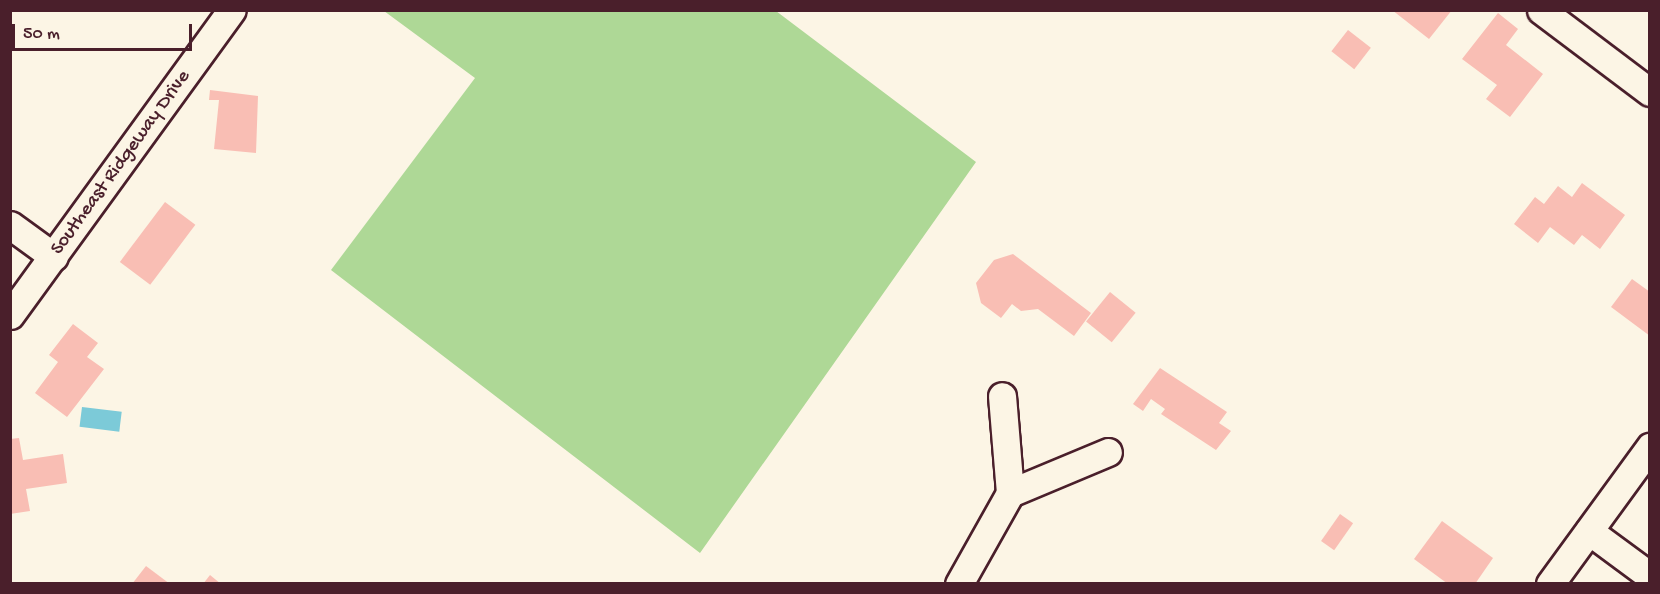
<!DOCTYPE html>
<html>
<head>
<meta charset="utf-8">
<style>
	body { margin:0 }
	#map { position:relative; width:1660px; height:594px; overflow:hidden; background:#fcf5e5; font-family:"Gochi Hand",sans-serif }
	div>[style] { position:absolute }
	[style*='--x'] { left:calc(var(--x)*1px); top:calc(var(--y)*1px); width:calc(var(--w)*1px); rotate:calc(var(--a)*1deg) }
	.green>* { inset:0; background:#aed896 }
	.water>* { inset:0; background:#7ccad8; transform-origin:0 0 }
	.building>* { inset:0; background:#f9beb4; transform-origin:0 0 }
	.roads { filter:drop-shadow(2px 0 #4a1f2b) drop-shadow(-2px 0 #4a1f2b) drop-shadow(0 2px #4a1f2b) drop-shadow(0 -2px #4a1f2b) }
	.minor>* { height:27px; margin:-13.5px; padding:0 13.5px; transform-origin:13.5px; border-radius:13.5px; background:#fcf5e5 }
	span { translate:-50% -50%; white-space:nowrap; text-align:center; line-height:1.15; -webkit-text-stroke:4.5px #fcf5e5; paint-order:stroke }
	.street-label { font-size:20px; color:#4a1f2b }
	.frame { position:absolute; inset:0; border:12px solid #4a1f2b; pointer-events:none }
	.scale { position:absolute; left:12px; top:24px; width:180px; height:27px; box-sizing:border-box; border:3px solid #4a1f2b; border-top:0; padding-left:8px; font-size:18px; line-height:21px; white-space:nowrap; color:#4a1f2b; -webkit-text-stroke:4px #fcf5e5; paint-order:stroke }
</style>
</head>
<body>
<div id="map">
	<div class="green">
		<div style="clip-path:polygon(384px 11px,776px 11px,976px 162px,700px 553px,331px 270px,475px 78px)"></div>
	</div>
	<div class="water">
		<div style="left:82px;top:407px;width:40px;height:20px;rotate:7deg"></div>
	</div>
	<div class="building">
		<div style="clip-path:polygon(1392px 10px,1452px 10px,1429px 39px)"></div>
		<div style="clip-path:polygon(1498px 13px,1518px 29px,1506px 45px,1543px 74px,1510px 117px,1486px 99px,1497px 85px,1462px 59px)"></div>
		<div style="left:1348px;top:30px;width:29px;height:27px;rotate:38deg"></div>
		<div style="clip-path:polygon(210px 90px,258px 96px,256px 153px,214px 149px,219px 100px,209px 100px)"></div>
		<div style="clip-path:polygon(1582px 183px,1625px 215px,1600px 249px,1582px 235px,1574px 245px,1550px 227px,1538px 243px,1514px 224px,1535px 197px,1544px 204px,1558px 186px,1572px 197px)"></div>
		<div style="left:165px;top:202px;width:38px;height:75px;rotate:37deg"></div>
		<div style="clip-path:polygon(1013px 254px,1091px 313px,1074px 336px,1038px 309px,1021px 311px,1012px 304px,1001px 318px,981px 303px,976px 283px,994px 260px)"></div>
		<div style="clip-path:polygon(1632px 279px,1650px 292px,1650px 336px,1611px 307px)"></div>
		<div style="left:1110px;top:292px;width:33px;height:38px;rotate:39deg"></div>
		<div style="clip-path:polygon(73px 324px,98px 343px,87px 357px,104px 369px,67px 417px,35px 393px,58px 362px,49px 355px)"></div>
		<div style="clip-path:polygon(1160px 368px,1227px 412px,1219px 423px,1231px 431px,1216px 450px,1161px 414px,1165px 409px,1151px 399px,1143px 411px,1133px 404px)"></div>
		<div style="clip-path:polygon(19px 438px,23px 460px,63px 454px,67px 483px,26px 489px,30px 511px,10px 514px,10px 439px)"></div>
		<div style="left:1340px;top:514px;width:16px;height:33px;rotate:35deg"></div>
		<div style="clip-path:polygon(1442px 521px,1493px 558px,1475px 584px,1448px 584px,1414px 559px)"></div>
		<div style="clip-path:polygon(146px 566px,170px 584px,132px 584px)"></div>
		<div style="clip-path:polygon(210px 575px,221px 584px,203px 584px)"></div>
	</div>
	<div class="roads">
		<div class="minor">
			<div style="--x:1541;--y:10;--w:136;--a:37"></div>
			<div style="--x:10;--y:225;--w:54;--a:36"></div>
			<div style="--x:10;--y:315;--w:377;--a:-54"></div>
			<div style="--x:1010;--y:493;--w:106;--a:-22.7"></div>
			<div style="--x:1589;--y:531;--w:76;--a:36.4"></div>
			<div style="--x:959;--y:584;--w:104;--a:-60.7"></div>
			<div style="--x:1010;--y:493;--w:97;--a:-94.7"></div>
			<div style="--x:1550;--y:584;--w:170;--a:-53.9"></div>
		</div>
	</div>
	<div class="street-label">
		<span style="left:121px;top:163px;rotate:-54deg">Southeast Ridgeway Drive</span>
	</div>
	<div class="frame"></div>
	<div class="scale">50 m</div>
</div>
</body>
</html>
